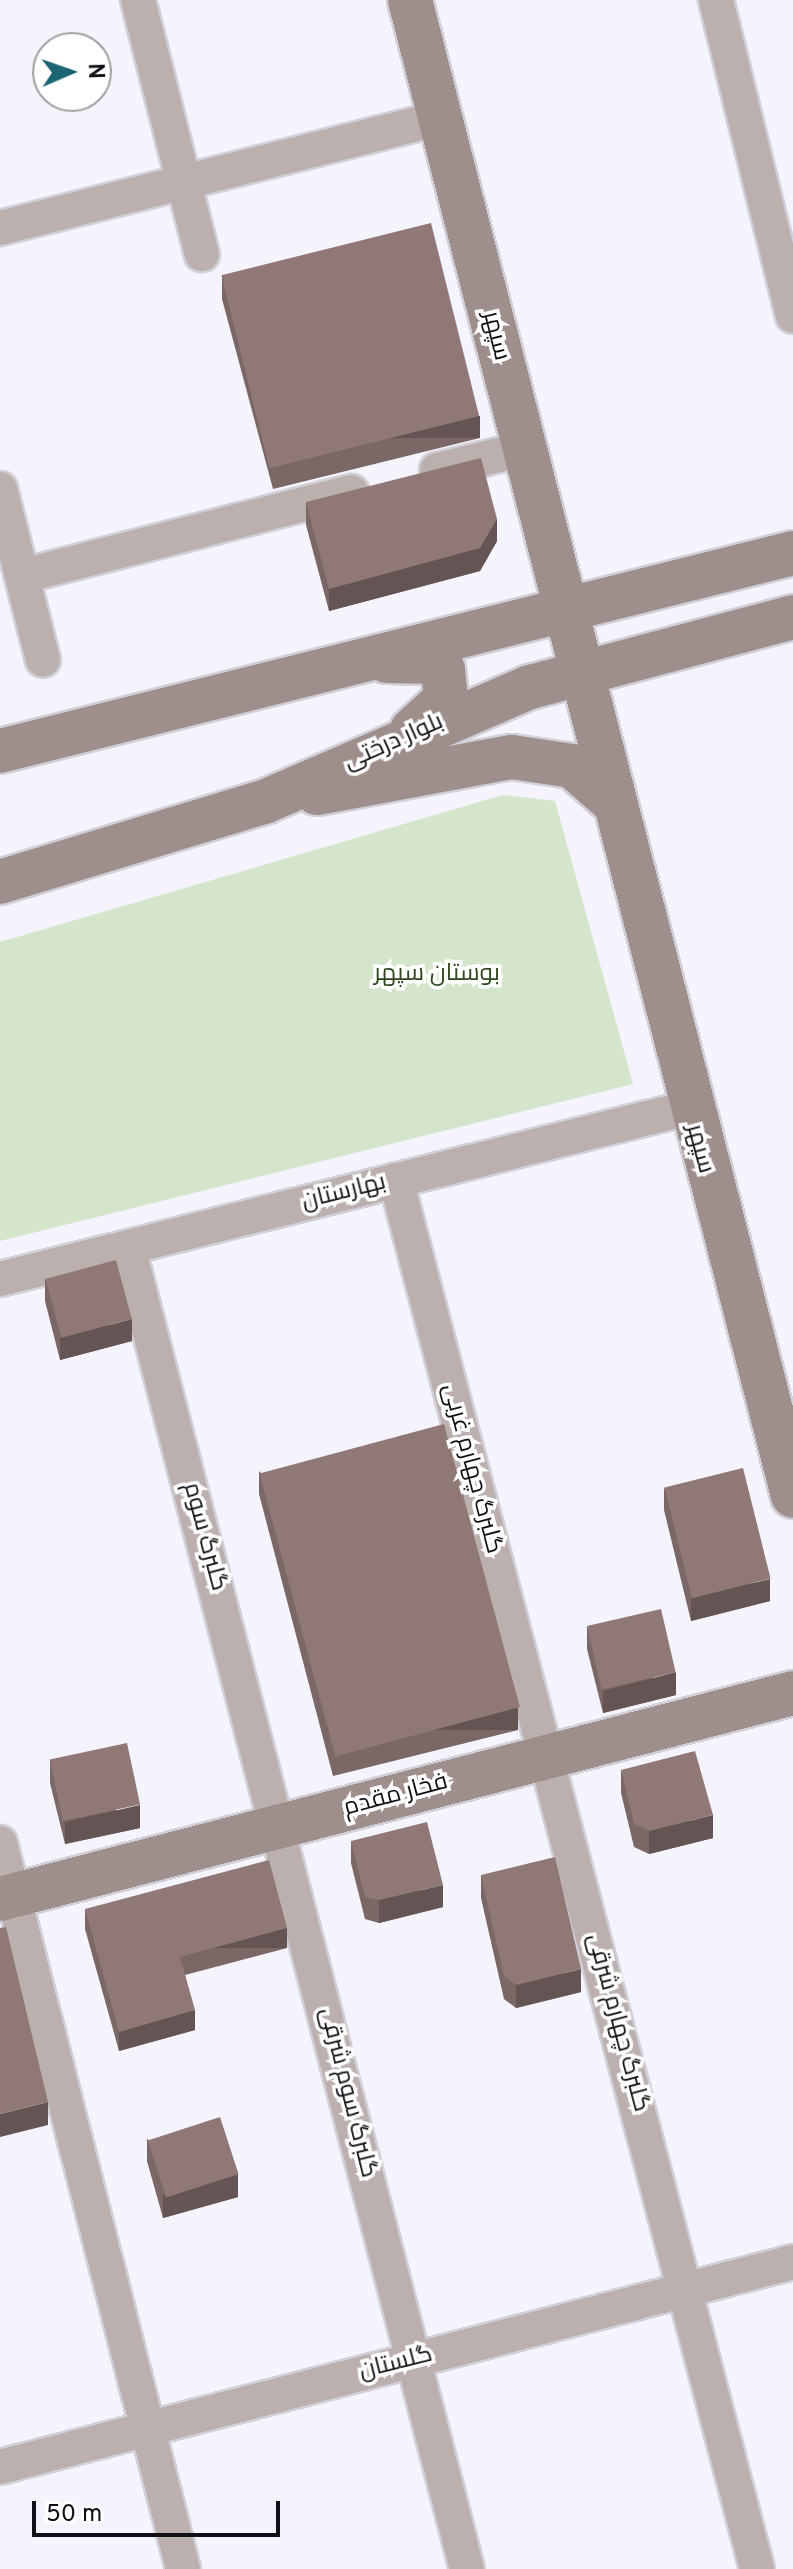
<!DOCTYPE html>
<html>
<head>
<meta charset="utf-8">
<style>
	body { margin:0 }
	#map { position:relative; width:793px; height:2569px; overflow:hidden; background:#f5f3fc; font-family:Overpass,Cairo,sans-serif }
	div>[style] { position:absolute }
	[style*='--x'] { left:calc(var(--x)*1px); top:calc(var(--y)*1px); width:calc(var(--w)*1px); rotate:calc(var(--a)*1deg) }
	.green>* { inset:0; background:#d5e5cc }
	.roads { filter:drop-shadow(2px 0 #d1cfd7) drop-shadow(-2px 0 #d1cfd7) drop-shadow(0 2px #d1cfd7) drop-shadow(0 -2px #d1cfd7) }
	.street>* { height:34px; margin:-17px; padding:0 17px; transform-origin:17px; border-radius:17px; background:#bbb0ae }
	.secondary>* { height:44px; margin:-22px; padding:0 22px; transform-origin:22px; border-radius:22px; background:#9f8f8c }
	.wall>* { inset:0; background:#7b6765 }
	.shaded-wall>* { inset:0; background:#645453; transform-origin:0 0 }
	.building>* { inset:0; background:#8f7876; transform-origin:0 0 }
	span { translate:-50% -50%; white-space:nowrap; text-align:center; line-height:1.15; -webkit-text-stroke:7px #fff; paint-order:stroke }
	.street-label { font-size:24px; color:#121017 }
	.park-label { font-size:24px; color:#30481f }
	.north { position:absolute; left:32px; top:32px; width:80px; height:80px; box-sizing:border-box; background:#fff; border:2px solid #a09fa2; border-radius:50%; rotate:88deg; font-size:22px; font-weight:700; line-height:32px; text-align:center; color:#121017 }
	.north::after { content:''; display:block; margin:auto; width:28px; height:36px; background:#1b6471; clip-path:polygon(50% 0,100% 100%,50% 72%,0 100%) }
	.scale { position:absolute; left:32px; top:2501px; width:248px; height:36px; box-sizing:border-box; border:4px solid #121017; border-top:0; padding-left:10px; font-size:24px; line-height:28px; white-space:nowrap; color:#121017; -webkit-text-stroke:6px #fff; paint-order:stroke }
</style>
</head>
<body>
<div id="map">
	<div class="green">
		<div style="clip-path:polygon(503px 795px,555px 801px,633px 1084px,0 1241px,0 942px)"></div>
	</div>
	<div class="roads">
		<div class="street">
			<div style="--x:138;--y:0;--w:262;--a:75.9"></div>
			<div style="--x:716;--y:0;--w:325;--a:76.3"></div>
			<div style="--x:0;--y:228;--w:454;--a:-14"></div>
			<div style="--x:437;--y:470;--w:89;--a:-13.7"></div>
			<div style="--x:0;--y:489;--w:176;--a:75.9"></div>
			<div style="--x:22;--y:576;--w:340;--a:-14.3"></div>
			<div style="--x:396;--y:1180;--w:1435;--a:75.43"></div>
			<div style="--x:128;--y:1247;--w:1365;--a:75.62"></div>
			<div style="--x:0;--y:1279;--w:709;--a:-13.96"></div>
			<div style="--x:0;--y:1843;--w:749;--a:75.85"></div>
			<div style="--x:0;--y:2467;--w:819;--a:-14.49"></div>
		</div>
		<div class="secondary">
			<div style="--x:410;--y:0;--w:1544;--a:75.64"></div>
			<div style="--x:387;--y:661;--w:46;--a:1.2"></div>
			<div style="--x:433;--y:662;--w:13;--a:39"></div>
			<div style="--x:443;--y:670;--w:29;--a:84"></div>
			<div style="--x:446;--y:699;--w:46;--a:137.6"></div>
			<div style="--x:0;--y:751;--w:817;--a:-14.02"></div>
			<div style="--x:317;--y:793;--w:198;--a:-10.5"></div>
			<div style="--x:512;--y:757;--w:61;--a:8.5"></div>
			<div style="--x:572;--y:766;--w:52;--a:41.1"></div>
			<div style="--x:0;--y:882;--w:276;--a:-16.9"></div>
			<div style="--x:264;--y:802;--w:290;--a:-23.4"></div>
			<div style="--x:530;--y:687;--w:272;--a:-14.9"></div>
			<div style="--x:0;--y:1899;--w:819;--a:-14.56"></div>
		</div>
	</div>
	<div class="wall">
		<div style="clip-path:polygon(222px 276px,480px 438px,273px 489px,222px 299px)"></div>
		<div style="clip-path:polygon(306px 502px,497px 541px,480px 571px,329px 611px,306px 525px)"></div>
		<div style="clip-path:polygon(45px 1279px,132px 1341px,60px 1360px,45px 1301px)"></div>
		<div style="clip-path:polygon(259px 1471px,518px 1730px,333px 1776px,259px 1494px)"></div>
		<div style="clip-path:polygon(664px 1488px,770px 1601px,691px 1621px,664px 1510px)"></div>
		<div style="clip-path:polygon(587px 1627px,676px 1695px,603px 1713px,587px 1649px)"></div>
		<div style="clip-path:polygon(50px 1761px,140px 1828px,65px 1844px,50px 1783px)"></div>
		<div style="clip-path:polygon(621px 1770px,713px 1838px,649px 1854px,634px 1847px,621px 1793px)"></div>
		<div style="clip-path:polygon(351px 1841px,443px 1907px,379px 1923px,365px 1919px,351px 1863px)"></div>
		<div style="clip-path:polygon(481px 1875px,581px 1992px,516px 2008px,504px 1999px,481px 1898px)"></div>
		<div style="clip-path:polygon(85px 1909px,287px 1948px,185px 1975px,195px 2030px,119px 2051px,85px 1929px)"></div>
		<div style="clip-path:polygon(147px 2139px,238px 2197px,163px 2218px,147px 2161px)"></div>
	</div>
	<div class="shaded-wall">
		<div style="left:480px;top:416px;width:22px;height:213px;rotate:90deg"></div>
		<div style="clip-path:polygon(497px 519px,497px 541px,480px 571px,329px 611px,329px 589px)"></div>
		<div style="clip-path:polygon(132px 1319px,132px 1341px,60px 1360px,60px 1338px)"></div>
		<div style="clip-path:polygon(770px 1579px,770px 1601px,691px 1621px,691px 1598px)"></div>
		<div style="clip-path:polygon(676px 1672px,676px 1695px,603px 1713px,603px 1691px)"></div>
		<div style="left:518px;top:1708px;width:22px;height:191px;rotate:90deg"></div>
		<div style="clip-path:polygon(140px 1805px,140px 1828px,65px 1844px,65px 1822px)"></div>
		<div style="clip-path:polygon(713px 1815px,713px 1838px,649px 1854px,649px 1831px)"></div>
		<div style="clip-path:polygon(443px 1885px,443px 1907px,379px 1923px,379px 1900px)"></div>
		<div style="left:287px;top:1928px;width:20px;height:111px;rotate:90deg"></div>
		<div style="clip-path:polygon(581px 1969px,581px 1992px,516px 2008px,516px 1985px)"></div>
		<div style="clip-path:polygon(195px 2010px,195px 2030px,119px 2051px,119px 2032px)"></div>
		<div style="clip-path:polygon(48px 2102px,48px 2125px,0 2137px,0 2114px)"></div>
		<div style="clip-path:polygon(238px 2174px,238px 2197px,163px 2218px,163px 2196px)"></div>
	</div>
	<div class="building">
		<div style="left:431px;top:223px;width:199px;height:216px;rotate:76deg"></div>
		<div style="clip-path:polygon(481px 458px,497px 519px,480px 548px,329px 589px,306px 502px)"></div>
		<div style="left:116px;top:1260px;width:61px;height:73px;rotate:75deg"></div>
		<div style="left:444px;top:1424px;width:293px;height:191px;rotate:75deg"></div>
		<div style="left:743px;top:1468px;width:114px;height:81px;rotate:76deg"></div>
		<div style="left:661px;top:1609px;width:65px;height:76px;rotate:77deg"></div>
		<div style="left:127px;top:1743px;width:63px;height:79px;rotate:78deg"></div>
		<div style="clip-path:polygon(695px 1751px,713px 1815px,649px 1831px,634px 1824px,621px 1770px)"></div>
		<div style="clip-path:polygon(427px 1822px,443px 1885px,379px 1900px,365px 1897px,351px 1841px)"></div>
		<div style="clip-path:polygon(555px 1857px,581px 1969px,516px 1985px,504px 1976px,481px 1875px)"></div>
		<div style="clip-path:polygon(269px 1860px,287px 1928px,180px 1957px,195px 2010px,119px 2032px,85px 1909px)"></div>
		<div style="clip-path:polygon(6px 1927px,48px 2102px,0 2114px,0 1928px)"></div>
		<div style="left:220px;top:2117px;width:60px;height:76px;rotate:72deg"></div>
	</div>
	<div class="street-label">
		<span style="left:495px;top:336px;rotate:76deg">سپهر</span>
		<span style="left:394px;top:743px;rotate:-24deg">بلوار درختی</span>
		<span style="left:699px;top:1149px;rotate:75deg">سپهر</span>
		<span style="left:344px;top:1193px;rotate:-14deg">بهارستان</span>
		<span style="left:471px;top:1469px;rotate:75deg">گلبرگ چهارم غربی</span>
		<span style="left:204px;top:1537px;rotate:75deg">گلبرگ سوم</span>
		<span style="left:396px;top:1796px;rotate:-15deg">فخار مقدم</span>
		<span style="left:617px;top:2023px;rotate:75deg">گلبرگ چهارم شرقی</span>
		<span style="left:347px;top:2093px;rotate:76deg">گلبرگ سوم شرقی</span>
		<span style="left:396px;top:2364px;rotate:-14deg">گلستان</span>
	</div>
	<div class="park-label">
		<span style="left:437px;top:975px">بوستان سپهر</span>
	</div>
	<div class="north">N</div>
	<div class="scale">50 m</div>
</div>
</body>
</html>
